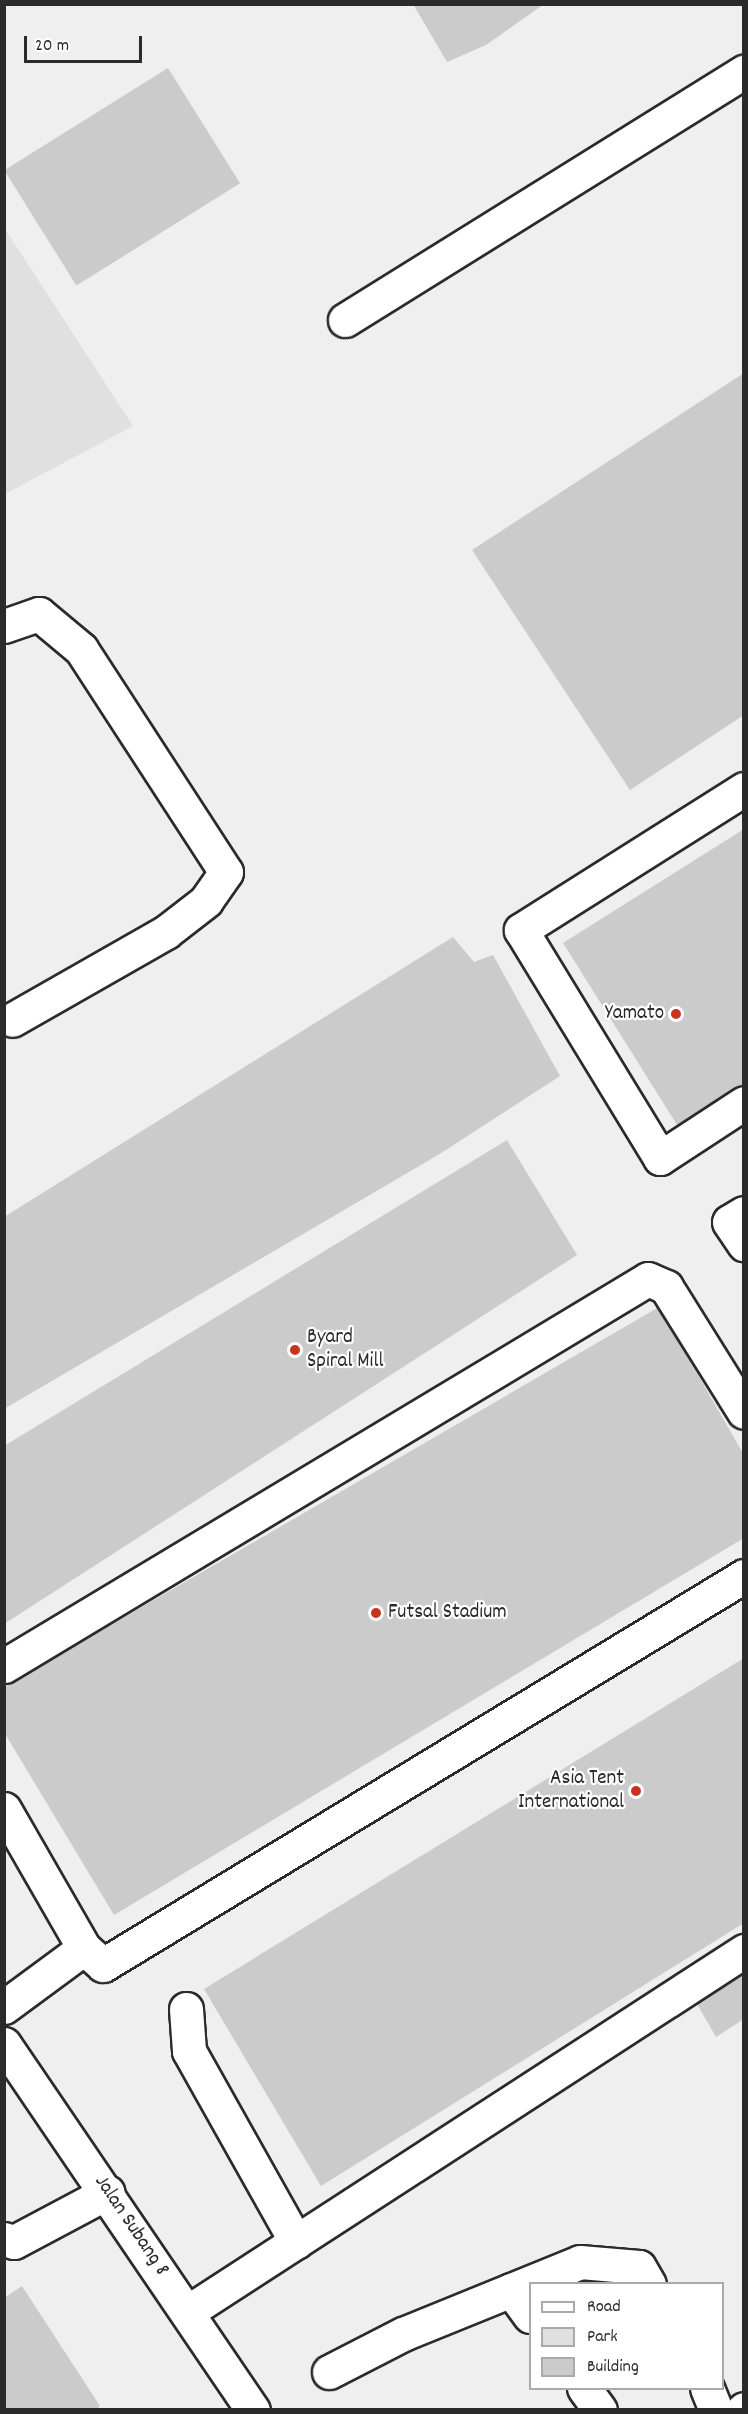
<!DOCTYPE html>
<html>
<head>
<meta charset="utf-8">
<style>
	body { margin:0 }
	#map { position:relative; width:748px; height:2414px; overflow:hidden; background:#fff; font-family:Dekko,sans-serif }
	div>[style] { position:absolute }
	[style*='--x'] { left:calc(var(--x)*1px); top:calc(var(--y)*1px); width:calc(var(--w)*1px); rotate:calc(var(--a)*1deg) }
	.built>* { inset:0; background:#efefef }
	.green>* { inset:0; background:#e0e0e0 }
	.building>* { inset:0; background:#cbcbcb; transform-origin:0 0 }
	.roads { filter:drop-shadow(2px 0 #2b2b2b) drop-shadow(-2px 0 #2b2b2b) drop-shadow(0 2px #2b2b2b) drop-shadow(0 -2px #2b2b2b) }
	.minor>* { height:33px; margin:-16.5px; padding:0 16.5px; transform-origin:16.5px; border-radius:16.5px; background:#fff }
	.dots>* { width:16px; height:16px; translate:-50% -50%; box-sizing:border-box; border:3px solid #fff; border-radius:50% }
	span { translate:-50% -50%; white-space:nowrap; text-align:center; line-height:1.15; -webkit-text-stroke:4.5px #fff; paint-order:stroke }
	.poi-label { font-size:21px; color:#2b2b2b }
	.right { translate:-100% -50%; text-align:right }
	.left { translate:0 -50%; text-align:left }
	.street-label { font-size:21px; color:#2b2b2b }
	.frame { position:absolute; inset:0; border:6px solid #2b2b2b; pointer-events:none }
	.legend { position:absolute; left:529px; top:2282px; width:195px; height:108px; box-sizing:border-box; background:#fff; border:2px solid #aaa; margin:0; padding:8px 10px; list-style:none; font-size:18px; color:#2b2b2b }
	.legend li { display:flex; align-items:center; gap:12px; height:30px }
	.legend b { width:30px; border:2px solid #aaa }
	.scale { position:absolute; left:24px; top:36px; width:118px; height:27px; box-sizing:border-box; border:3px solid #2b2b2b; border-top:0; padding-left:8px; font-size:18px; line-height:21px; white-space:nowrap; color:#2b2b2b; -webkit-text-stroke:4px #fff; paint-order:stroke }
</style>
</head>
<body>
<div id="map">
	<div class="built">
		<div style="clip-path:polygon(evenodd,5px 5px,743px 5px,743px 2409px,5px 2409px,5px 5px,530px 2284px,722px 2284px,722px 2388px,530px 2388px,530px 2284px)"></div>
	</div>
	<div class="green">
		<div style="clip-path:polygon(5px 229px,133px 426px,5px 494px,4px 494px)"></div>
	</div>
	<div class="building">
		<div style="clip-path:polygon(413px 4px,544px 4px,486px 45px,447px 62px)"></div>
		<div style="left:168px;top:68px;width:136px;height:193px;rotate:58deg"></div>
		<div style="clip-path:polygon(744px 373px,744px 715px,630px 790px,472px 550px)"></div>
		<div style="clip-path:polygon(744px 829px,744px 1086px,679px 1128px,563px 943px)"></div>
		<div style="clip-path:polygon(453px 937px,474px 962px,493px 955px,560px 1076px,438px 1155px,4px 1409px,4px 1217px)"></div>
		<div style="clip-path:polygon(507px 1140px,577px 1255px,4px 1624px,4px 1446px)"></div>
		<div style="clip-path:polygon(659px 1307px,744px 1455px,744px 1538px,114px 1915px,4px 1732px,4px 1687px)"></div>
		<div style="clip-path:polygon(744px 1658px,744px 1923px,321px 2186px,204px 1989px)"></div>
		<div style="clip-path:polygon(744px 1974px,744px 2019px,716px 2037px,697px 2004px)"></div>
		<div style="clip-path:polygon(22px 2286px,100px 2406px,96px 2410px,4px 2410px,4px 2298px)"></div>
	</div>
	<div class="roads">
		<div class="minor">
			<div style="--x:345;--y:320;--w:470;--a:-31.9"></div>
			<div style="--x:4;--y:626;--w:37;--a:-19"></div>
			<div style="--x:39;--y:614;--w:55;--a:39.8"></div>
			<div style="--x:81;--y:649;--w:266;--a:57"></div>
			<div style="--x:226;--y:872;--w:35;--a:125"></div>
			<div style="--x:206;--y:901;--w:51;--a:142.2"></div>
			<div style="--x:166;--y:932;--w:177;--a:150.3"></div>
			<div style="--x:744;--y:789;--w:264;--a:147.7"></div>
			<div style="--x:521;--y:930;--w:267;--a:58.6"></div>
			<div style="--x:660;--y:1158;--w:100;--a:-33.2"></div>
			<div style="--x:744;--y:1213;--w:17;--a:149"></div>
			<div style="--x:729;--y:1222;--w:27;--a:56"></div>
			<div style="--x:4;--y:1666;--w:751;--a:-31"></div>
			<div style="--x:648;--y:1279;--w:20;--a:24"></div>
			<div style="--x:666;--y:1287;--w:147;--a:58"></div>
			<div style="--x:4;--y:1809;--w:160;--a:60.1"></div>
			<div style="--x:4;--y:2007;--w:99;--a:-36.4"></div>
			<div style="--x:84;--y:1948;--w:25;--a:42"></div>
			<div style="--x:103;--y:1965;--w:750;--a:-31.25"></div>
			<div style="--x:186;--y:2009;--w:42;--a:85.9"></div>
			<div style="--x:189;--y:2051;--w:219;--a:60.7"></div>
			<div style="--x:4;--y:2044;--w:443;--a:55.8"></div>
			<div style="--x:4;--y:2239;--w:10;--a:17"></div>
			<div style="--x:14;--y:2242;--w:106;--a:-28"></div>
			<div style="--x:511;--y:2290;--w:32;--a:54"></div>
			<div style="--x:189;--y:2311;--w:662;--a:-32.97"></div>
			<div style="--x:329;--y:2372;--w:83;--a:-27.2"></div>
			<div style="--x:403;--y:2334;--w:191;--a:-22.1"></div>
			<div style="--x:580;--y:2262;--w:59;--a:4.8"></div>
			<div style="--x:639;--y:2267;--w:20;--a:60"></div>
			<div style="--x:584;--y:2388;--w:27;--a:54"></div>
			<div style="--x:707;--y:2388;--w:24;--a:68"></div>
			<div style="--x:743;--y:2410;--w:1;--a:-45"></div>
		</div>
	</div>
	<div class="dots">
		<div style="left:676px;top:1014px;background:#c8321e"></div>
		<div style="left:295px;top:1350px;background:#c8321e"></div>
		<div style="left:376px;top:1613px;background:#c8321e"></div>
		<div style="left:636px;top:1791px;background:#c8321e"></div>
	</div>
	<div class="poi-label">
		<span class="right" style="left:664px;top:1014px">Yamato</span>
		<span class="left" style="left:307px;top:1350px">Byard<br>Spiral Mill</span>
		<span class="left" style="left:388px;top:1613px">Futsal Stadium</span>
		<span class="right" style="left:624px;top:1791px">Asia Tent<br>International</span>
	</div>
	<div class="street-label">
		<span style="left:131px;top:2226px;rotate:56deg">Jalan Subang 8</span>
	</div>
	<div class="frame"></div>
	<ul class="legend">
	<li><b style="height:8px;background:#fff"></b>Road</li>
	<li><b style="height:16px;background:#e0e0e0"></b>Park</li>
	<li><b style="height:16px;background:#cbcbcb"></b>Building</li>
	</ul>
	<div class="scale">20 m</div>
</div>
</body>
</html>
